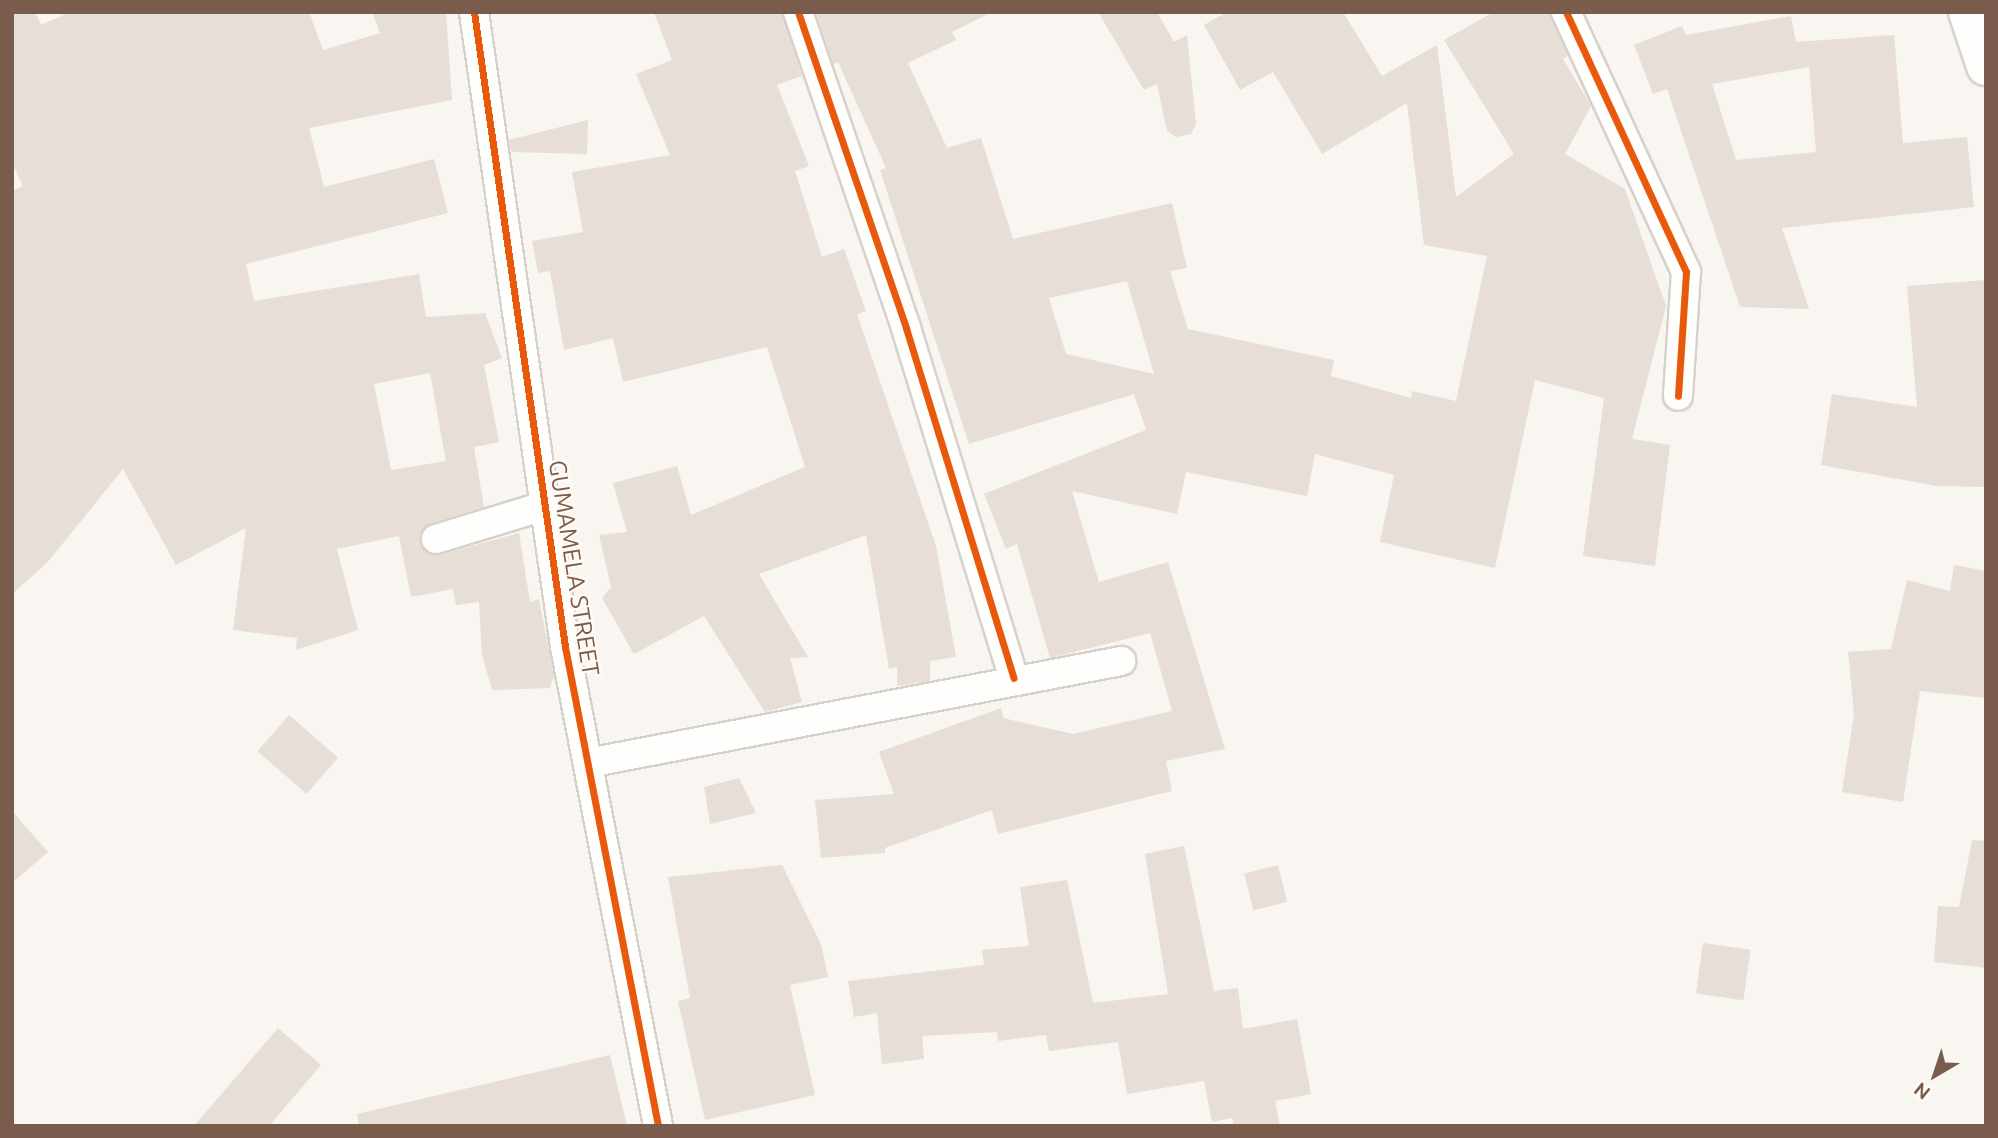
<!DOCTYPE html>
<html>
<head>
<meta charset="utf-8">
<style>
	body { margin:0 }
	#map { position:relative; width:1998px; height:1138px; overflow:hidden; background:#f9f5f0; font-family:Ubuntu,sans-serif }
	div>[style] { position:absolute }
	[style*='--x'] { left:calc(var(--x)*1px); top:calc(var(--y)*1px); width:calc(var(--w)*1px); rotate:calc(var(--a)*1deg) }
	.building>* { inset:0; background:#e6ded7; transform-origin:0 0 }
	.roads { filter:drop-shadow(2px 0 #d7d1cb) drop-shadow(-2px 0 #d7d1cb) drop-shadow(0 2px #d7d1cb) drop-shadow(0 -2px #d7d1cb) }
	.street>* { height:28px; margin:-14px; padding:0 14px; transform-origin:14px; border-radius:14px; background:#fefefd }
	.secondary>* { height:38px; margin:-19px; padding:0 19px; transform-origin:19px; border-radius:19px; background:#fefefd }
	.cycleway>* { height:7px; margin:-3.5px; padding:0 3.5px; transform-origin:3.5px; border-radius:3.5px; background:#e8590c }
	span { translate:-50% -50%; white-space:nowrap; text-align:center; line-height:1.15; -webkit-text-stroke:5px #fffaf3; paint-order:stroke }
	.street-label { font-size:24px; color:#7a5c4d }
	.frame { position:absolute; inset:0; border:14px solid #7a5c4d; pointer-events:none }
	.north { position:absolute; left:1900px; top:1040px; width:70px; height:70px; -webkit-text-stroke:5px #fffaf3; paint-order:stroke; rotate:219deg; font-size:19px; font-weight:700; line-height:28px; text-align:center; color:#7a5c4d }
	.north::after { content:''; display:block; margin:auto; width:24px; height:32px; background:#7a5c4d; clip-path:polygon(50% 0,100% 100%,50% 72%,0 100%) }
</style>
</head>
<body>
<div id="map">
	<div class="building">
		<div style="clip-path:polygon(evenodd,12px 12px,35px 12px,41px 25px,70px 12px,309px 12px,323px 50px,380px 33px,372px 12px,446px 12px,452px 100px,309px 128px,324px 187px,434px 159px,448px 213px,246px 264px,254px 301px,419px 274px,426px 317px,485px 313px,502px 358px,484px 365px,499px 442px,474px 447px,484px 507px,431px 523px,420px 543px,425px 552px,440px 555px,519px 533px,530px 602px,539px 599px,554px 676px,550px 688px,492px 690px,482px 655px,479px 602px,456px 605px,453px 589px,411px 597px,399px 536px,337px 549px,358px 630px,296px 650px,297px 638px,233px 630px,246px 528px,176px 565px,123px 469px,47px 563px,12px 594px,12px 191px,23px 186px,12px 163px,12px 12px,430px 373px,446px 461px,391px 470px,374px 384px,430px 373px)"></div>
		<div style="clip-path:polygon(654px 12px,782px 12px,802px 76px,777px 85px,809px 166px,795px 171px,822px 257px,844px 249px,866px 311px,857px 314px,936px 546px,956px 657px,930px 661px,930px 681px,897px 686px,897px 667px,889px 669px,866px 535px,759px 574px,808px 657px,790px 658px,802px 702px,765px 712px,704px 616px,634px 654px,602px 598px,611px 587px,599px 535px,627px 532px,613px 483px,677px 466px,691px 515px,805px 467px,767px 347px,623px 382px,613px 338px,564px 350px,550px 271px,538px 273px,532px 241px,583px 232px,572px 172px,670px 155px,636px 74px,672px 60px)"></div>
		<div style="clip-path:polygon(evenodd,816px 12px,992px 12px,952px 32px,956px 40px,908px 63px,947px 148px,981px 138px,1013px 239px,1172px 203px,1187px 268px,1170px 271px,1188px 329px,1334px 360px,1331px 376px,1411px 398px,1412px 391px,1456px 401px,1487px 256px,1424px 245px,1407px 103px,1322px 154px,1273px 72px,1240px 90px,1204px 25px,1227px 12px,1343px 12px,1382px 76px,1437px 45px,1456px 197px,1514px 154px,1444px 40px,1494px 12px,1550px 12px,1568px 56px,1563px 59px,1591px 106px,1565px 154px,1625px 189px,1666px 306px,1632px 439px,1670px 445px,1655px 566px,1583px 556px,1604px 398px,1535px 380px,1495px 568px,1380px 542px,1394px 475px,1315px 454px,1307px 496px,1186px 472px,1177px 514px,1072px 491px,1099px 582px,1168px 562px,1225px 749px,1166px 761px,1172px 791px,998px 834px,992px 810px,885px 848px,885px 853px,821px 858px,815px 800px,894px 794px,879px 752px,1001px 708px,1003px 718px,1073px 734px,1172px 711px,1150px 633px,1050px 658px,1017px 544px,1006px 549px,984px 494px,1146px 430px,1134px 394px,969px 444px,880px 170px,886px 168px,838px 62px,833px 64px,816px 12px,1127px 281px,1154px 374px,1066px 354px,1049px 298px,1127px 281px)"></div>
		<div style="clip-path:polygon(1098px 12px,1157px 12px,1174px 42px,1187px 35px,1196px 124px,1191px 134px,1176px 137px,1167px 131px,1157px 84px,1144px 90px)"></div>
		<div style="clip-path:polygon(evenodd,1791px 16px,1796px 42px,1894px 35px,1903px 143px,1967px 137px,1974px 207px,1782px 228px,1809px 309px,1740px 307px,1667px 89px,1653px 94px,1634px 45px,1682px 26px,1686px 35px,1791px 16px,1809px 67px,1816px 152px,1736px 160px,1712px 84px,1809px 67px)"></div>
		<div style="clip-path:polygon(588px 120px,587px 154px,511px 152px,509px 140px)"></div>
		<div style="clip-path:polygon(1986px 280px,1986px 487px,1937px 486px,1821px 465px,1832px 394px,1917px 407px,1907px 286px)"></div>
		<div style="clip-path:polygon(1954px 565px,1986px 571px,1986px 698px,1920px 691px,1903px 802px,1842px 792px,1854px 714px,1848px 652px,1891px 649px,1907px 580px,1950px 591px)"></div>
		<div style="left:289px;top:715px;width:65px;height:48px;rotate:41deg"></div>
		<div style="clip-path:polygon(739px 778px,756px 813px,710px 824px,704px 787px)"></div>
		<div style="clip-path:polygon(12px 811px,48px 852px,12px 883px)"></div>
		<div style="clip-path:polygon(1972px 840px,1986px 841px,1986px 968px,1934px 962px,1938px 906px,1959px 907px)"></div>
		<div style="clip-path:polygon(1184px 846px,1214px 991px,1238px 988px,1243px 1029px,1297px 1019px,1311px 1094px,1275px 1101px,1280px 1126px,1234px 1126px,1232px 1118px,1212px 1122px,1204px 1081px,1127px 1094px,1118px 1042px,1049px 1051px,1046px 1035px,998px 1041px,997px 1032px,922px 1036px,924px 1059px,882px 1064px,877px 1013px,854px 1017px,848px 981px,984px 965px,982px 950px,1029px 946px,1020px 887px,1067px 880px,1093px 1003px,1168px 994px,1145px 854px)"></div>
		<div style="clip-path:polygon(782px 865px,821px 944px,828px 977px,790px 985px,815px 1095px,705px 1120px,678px 1001px,690px 998px,668px 877px)"></div>
		<div style="left:1278px;top:865px;width:38px;height:35px;rotate:76deg"></div>
		<div style="left:1703px;top:943px;width:48px;height:51px;rotate:8deg"></div>
		<div style="clip-path:polygon(278px 1028px,321px 1065px,269px 1126px,194px 1126px)"></div>
		<div style="clip-path:polygon(610px 1055px,627px 1126px,359px 1126px,357px 1114px)"></div>
	</div>
	<div class="roads">
		<div class="street">
			<div style="--x:474;--y:12;--w:641;--a:81.84"></div>
			<div style="--x:565;--y:647;--w:488;--a:79"></div>
			<div style="--x:798;--y:12;--w:334;--a:71.1"></div>
			<div style="--x:906;--y:328;--w:366;--a:72.9"></div>
			<div style="--x:1566;--y:12;--w:286;--a:65.2"></div>
			<div style="--x:1686;--y:272;--w:124;--a:93.7"></div>
			<div style="--x:436;--y:539;--w:113;--a:-17"></div>
			<div style="--x:588;--y:763;--w:543;--a:-10.83"></div>
		</div>
		<div class="secondary">
			<div style="--x:1968;--y:12;--w:57;--a:71.6"></div>
		</div>
	</div>
	<div class="cycleway">
		<div style="--x:474;--y:12;--w:641;--a:81.84"></div>
		<div style="--x:565;--y:647;--w:488;--a:79"></div>
		<div style="--x:798;--y:12;--w:334;--a:71.1"></div>
		<div style="--x:906;--y:328;--w:366;--a:72.9"></div>
		<div style="--x:1566;--y:12;--w:286;--a:65.2"></div>
		<div style="--x:1686;--y:272;--w:124;--a:93.7"></div>
	</div>
	<div class="street-label">
		<span style="left:574px;top:568px;rotate:81deg">GUMAMELA STREET</span>
	</div>
	<div class="frame"></div>
	<div class="north">N</div>
</div>
</body>
</html>
